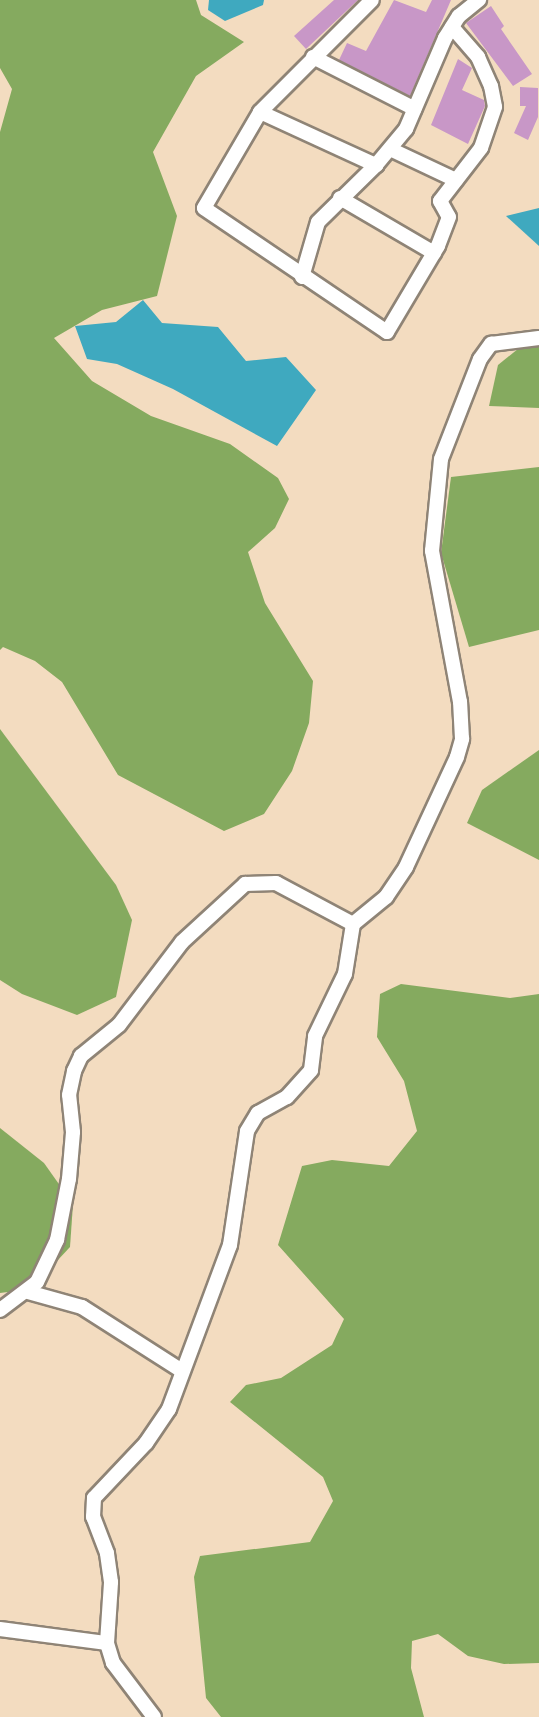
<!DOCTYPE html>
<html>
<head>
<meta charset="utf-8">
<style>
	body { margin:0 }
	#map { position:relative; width:539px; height:1717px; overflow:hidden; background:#f3dcc0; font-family:"Indie Flower",sans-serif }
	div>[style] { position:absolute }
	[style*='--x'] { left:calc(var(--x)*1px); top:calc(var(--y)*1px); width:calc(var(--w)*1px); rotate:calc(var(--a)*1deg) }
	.forest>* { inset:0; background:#85aa5f }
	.water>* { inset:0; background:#3fa9bf }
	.building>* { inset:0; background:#c897c7 }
	.roads { filter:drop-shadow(2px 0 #8f8476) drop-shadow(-2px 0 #8f8476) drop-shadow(0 2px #8f8476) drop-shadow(0 -2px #8f8476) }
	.minor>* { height:14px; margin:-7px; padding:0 7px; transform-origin:7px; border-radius:7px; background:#fff }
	span { translate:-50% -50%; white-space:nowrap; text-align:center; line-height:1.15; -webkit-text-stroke:5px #f7f3e8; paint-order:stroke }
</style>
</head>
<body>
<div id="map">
	<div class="forest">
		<div style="clip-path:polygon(0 0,196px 0,201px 15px,244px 42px,196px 76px,153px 152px,177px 216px,157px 296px,102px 310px,54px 338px,92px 381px,151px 416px,230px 444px,278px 478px,289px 499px,275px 528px,248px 552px,265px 603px,313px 681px,309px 723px,292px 771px,264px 814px,224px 831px,118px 775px,62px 682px,35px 661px,3px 647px,0 650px,0 132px,12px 89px,0 68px)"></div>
		<div style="clip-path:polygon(539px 332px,539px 408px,489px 406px,498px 365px)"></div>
		<div style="clip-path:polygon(539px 467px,539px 630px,469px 647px,441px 553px,451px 477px)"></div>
		<div style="clip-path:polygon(0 729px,116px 885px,132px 920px,116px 997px,77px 1015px,22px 994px,0 980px)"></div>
		<div style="clip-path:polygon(539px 750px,539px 860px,467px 823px,482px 790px)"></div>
		<div style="clip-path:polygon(401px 984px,510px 998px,539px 994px,539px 1663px,504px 1664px,468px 1656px,438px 1634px,412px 1641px,411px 1668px,424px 1717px,221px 1717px,206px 1698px,194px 1577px,200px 1556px,310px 1542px,333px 1501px,323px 1477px,230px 1402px,246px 1385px,281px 1378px,332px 1345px,344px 1319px,278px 1245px,302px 1166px,332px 1160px,389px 1166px,417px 1131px,404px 1081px,377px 1037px,380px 994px)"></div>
		<div style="clip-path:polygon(0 1128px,44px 1163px,73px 1204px,70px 1247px,31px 1289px,0 1293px)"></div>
	</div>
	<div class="water">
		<div style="clip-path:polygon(209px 0,264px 0,263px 5px,225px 21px,208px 10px)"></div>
		<div style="clip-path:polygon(539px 208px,539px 246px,506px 216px)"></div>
		<div style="clip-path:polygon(143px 300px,162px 323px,218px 327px,246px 361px,286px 357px,316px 390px,277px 446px,173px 389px,117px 364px,87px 359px,75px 326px,116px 322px)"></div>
	</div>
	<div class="building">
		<div style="clip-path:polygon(334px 0,358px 0,306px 49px,294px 36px)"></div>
		<div style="clip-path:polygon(394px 0,426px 12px,432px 0,451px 0,410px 96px,339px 60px,347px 43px,366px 51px)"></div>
		<div style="clip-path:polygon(491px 6px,504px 26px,501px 29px,532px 74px,513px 86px,466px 23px)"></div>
		<div style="clip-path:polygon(458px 59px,472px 68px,462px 90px,484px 100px,485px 106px,468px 144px,431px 125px)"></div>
		<div style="clip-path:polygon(520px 87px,538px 88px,538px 117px,528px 140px,514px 133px,526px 106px,520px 106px)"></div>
	</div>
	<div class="roads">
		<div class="minor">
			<div style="--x:452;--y:27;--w:40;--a:49"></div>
			<div style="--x:478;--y:57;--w:32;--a:66"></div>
			<div style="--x:491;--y:86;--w:21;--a:79"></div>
			<div style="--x:495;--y:107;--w:43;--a:108.9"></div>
			<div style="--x:481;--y:148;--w:67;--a:127.7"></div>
			<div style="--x:440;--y:201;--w:18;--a:61"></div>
			<div style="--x:449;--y:217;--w:31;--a:111"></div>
			<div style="--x:438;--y:246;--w:100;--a:120.7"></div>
			<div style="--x:387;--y:332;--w:221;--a:-145.9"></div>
			<div style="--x:204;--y:208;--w:111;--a:-59.7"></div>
			<div style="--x:260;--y:112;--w:128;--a:24.6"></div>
			<div style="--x:376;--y:165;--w:47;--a:-50.2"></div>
			<div style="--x:406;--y:129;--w:99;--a:-66.8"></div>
			<div style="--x:445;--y:38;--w:26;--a:-58"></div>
			<div style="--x:459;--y:16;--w:26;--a:-39"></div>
			<div style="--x:313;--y:57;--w:114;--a:27"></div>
			<div style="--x:260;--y:112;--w:158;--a:-45"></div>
			<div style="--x:390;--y:149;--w:73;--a:25.2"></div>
			<div style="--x:340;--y:198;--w:109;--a:30.3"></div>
			<div style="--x:302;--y:277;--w:57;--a:-73.8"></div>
			<div style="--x:318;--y:222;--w:81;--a:-44.5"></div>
			<div style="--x:28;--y:1292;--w:56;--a:15.5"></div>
			<div style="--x:82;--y:1307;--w:119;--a:32.6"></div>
			<div style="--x:0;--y:1310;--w:46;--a:-37.1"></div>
			<div style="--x:37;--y:1282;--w:47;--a:-64.5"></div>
			<div style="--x:57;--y:1240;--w:62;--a:-78.9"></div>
			<div style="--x:69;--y:1179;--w:47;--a:-85.1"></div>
			<div style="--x:73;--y:1132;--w:37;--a:-96"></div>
			<div style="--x:69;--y:1095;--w:25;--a:-78"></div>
			<div style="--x:74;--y:1071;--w:17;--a:-65"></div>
			<div style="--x:81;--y:1056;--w:49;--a:-39.2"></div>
			<div style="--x:119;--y:1025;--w:104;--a:-52.8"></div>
			<div style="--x:182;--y:942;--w:86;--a:-42.6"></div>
			<div style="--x:245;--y:884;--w:31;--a:-2"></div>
			<div style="--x:276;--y:883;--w:87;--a:28"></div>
			<div style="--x:0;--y:1629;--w:108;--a:7.5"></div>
			<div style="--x:154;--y:1717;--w:68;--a:-127.2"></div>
			<div style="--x:113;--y:1663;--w:21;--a:-107"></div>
			<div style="--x:107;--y:1643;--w:61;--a:-86.2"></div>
			<div style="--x:111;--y:1582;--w:29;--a:-98"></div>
			<div style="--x:107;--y:1553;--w:39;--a:-111"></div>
			<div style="--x:93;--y:1517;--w:19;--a:-87"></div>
			<div style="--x:94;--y:1498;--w:76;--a:-46.6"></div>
			<div style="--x:146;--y:1443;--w:41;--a:-55.9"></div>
			<div style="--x:169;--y:1409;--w:175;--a:-69.6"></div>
			<div style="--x:230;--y:1245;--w:115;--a:-81.5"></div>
			<div style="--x:247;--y:1131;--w:21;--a:-59"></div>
			<div style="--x:258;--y:1113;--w:33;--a:-29"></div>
			<div style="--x:287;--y:1097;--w:36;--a:-48"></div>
			<div style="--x:311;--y:1070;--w:34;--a:-83"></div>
			<div style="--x:315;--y:1036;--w:69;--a:-64.2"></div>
			<div style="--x:345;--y:974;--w:51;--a:-80.9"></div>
			<div style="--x:353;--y:924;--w:43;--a:-39.3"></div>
			<div style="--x:386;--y:897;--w:36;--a:-56"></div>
			<div style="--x:406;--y:867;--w:121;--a:-65.1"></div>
			<div style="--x:457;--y:757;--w:19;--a:-74"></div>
			<div style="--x:462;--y:739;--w:37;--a:-93"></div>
			<div style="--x:460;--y:702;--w:154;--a:-100.5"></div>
			<div style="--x:432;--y:551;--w:92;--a:-84.4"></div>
			<div style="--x:441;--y:459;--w:107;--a:-68.7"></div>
			<div style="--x:480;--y:359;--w:19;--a:-54"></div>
			<div style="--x:491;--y:344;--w:48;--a:-7.1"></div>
		</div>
	</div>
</div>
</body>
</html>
